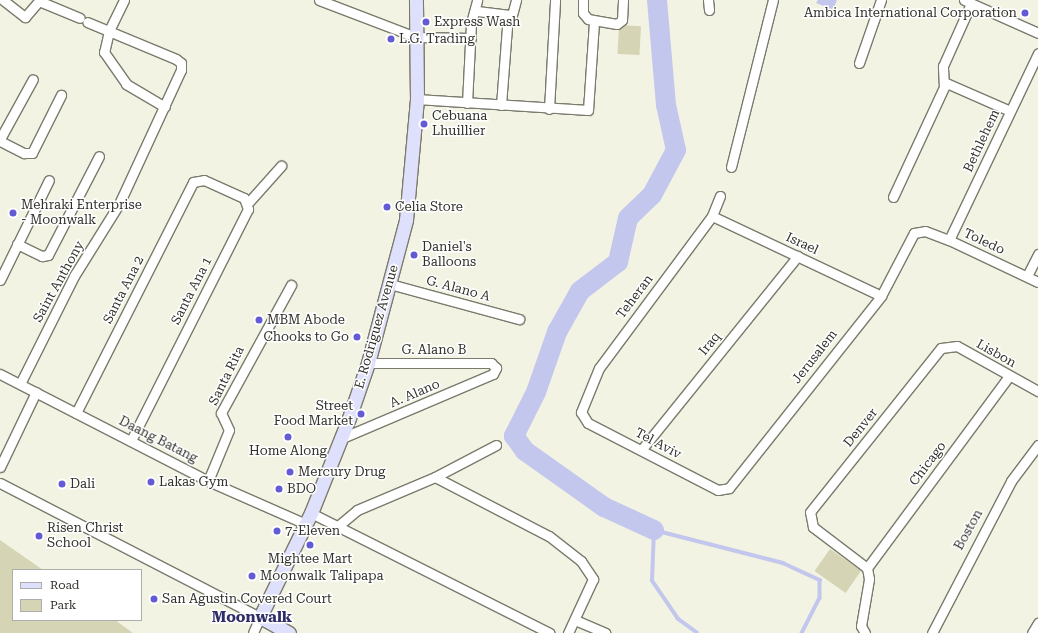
<!DOCTYPE html>
<html>
<head>
<meta charset="utf-8">
<style>
	body { margin:0 }
	#map { position:relative; width:1038px; height:633px; overflow:hidden; background:#f3f3e3; font-family:"Roboto Serif",serif }
	div>[style] { position:absolute }
	[style*='--x'] { left:calc(var(--x)*1px); top:calc(var(--y)*1px); width:calc(var(--w)*1px); rotate:calc(var(--a)*1deg) }
	.green>* { inset:0; background:#d5d5b5; transform-origin:0 0 }
	.water>* { inset:0; background:#c3c7ee }
	.stream>* { height:3.5px; margin:-1.75px; padding:0 1.75px; transform-origin:1.75px; border-radius:1.75px; background:#c3c7ee }
	.river>* { height:20px; margin:-10px; padding:0 10px; transform-origin:10px; border-radius:10px; background:#c3c7ee }
	.roads { filter:drop-shadow(1px 0 #7a7a6d) drop-shadow(-1px 0 #7a7a6d) drop-shadow(0 1px #7a7a6d) drop-shadow(0 -1px #7a7a6d) }
	.minor>* { height:9px; margin:-4.5px; padding:0 4.5px; transform-origin:4.5px; border-radius:4.5px; background:#fff }
	.secondary>* { height:13px; margin:-6.5px; padding:0 6.5px; transform-origin:6.5px; border-radius:6.5px; background:#dfe0fb }
	.dots>* { width:11px; height:11px; translate:-50% -50%; box-sizing:border-box; border:2px solid #fff; border-radius:50% }
	span { translate:-50% -50%; white-space:nowrap; text-align:center; line-height:1.15; -webkit-text-stroke:3px #fff; paint-order:stroke }
	.poi-label { font-size:13px; color:#32322c }
	.right { translate:-100% -50%; text-align:right }
	.left { translate:0 -50%; text-align:left }
	.street-label { font-size:13px; color:#32322c }
	.quarter-label { font-size:15px; color:#2f2d67; font-weight:700 }
	.legend { position:absolute; left:12px; top:569px; width:130px; height:52px; box-sizing:border-box; background:#fff; border:1px solid #adadab; margin:0; padding:5px 7px; list-style:none; font-size:12px; color:#32322c }
	.legend li { display:flex; align-items:center; gap:8px; height:20px }
	.legend b { width:20px; border:1px solid #adadab }
</style>
</head>
<body>
<div id="map">
	<div class="green">
		<div style="left:619px;top:25px;width:22px;height:29px;rotate:3deg"></div>
		<div style="clip-path:polygon(0 540px,43px 570px,13px 570px,13px 620px,115px 620px,133px 633px,0 633px)"></div>
		<div style="left:830px;top:549px;width:38px;height:27px;rotate:35deg"></div>
	</div>
	<div class="water">
		<div style="clip-path:polygon(818px 0,837px 0,833px 10px,816px 3px)"></div>
	</div>
	<div class="stream">
		<div style="--x:697;--y:633;--w:24;--a:-144"></div>
		<div style="--x:678;--y:619;--w:46;--a:-124.4"></div>
		<div style="--x:652;--y:581;--w:51;--a:-87.8"></div>
		<div style="--x:654;--y:530;--w:133;--a:14.3"></div>
		<div style="--x:783;--y:563;--w:41;--a:24.7"></div>
		<div style="--x:820;--y:580;--w:18;--a:90"></div>
		<div style="--x:820;--y:598;--w:39;--a:117"></div>
	</div>
	<div class="river">
		<div style="--x:654;--y:530;--w:55;--a:-155.3"></div>
		<div style="--x:604;--y:507;--w:97;--a:-144.7"></div>
		<div style="--x:525;--y:451;--w:19;--a:-126"></div>
		<div style="--x:514;--y:436;--w:49;--a:-63.4"></div>
		<div style="--x:536;--y:392;--w:64;--a:-70.7"></div>
		<div style="--x:557;--y:332;--w:47;--a:-60.7"></div>
		<div style="--x:580;--y:291;--w:48;--a:-37.3"></div>
		<div style="--x:618;--y:262;--w:45;--a:-77.2"></div>
		<div style="--x:628;--y:218;--w:33;--a:-44"></div>
		<div style="--x:652;--y:195;--w:51;--a:-61.9"></div>
		<div style="--x:676;--y:150;--w:46;--a:-102.5"></div>
		<div style="--x:666;--y:105;--w:105;--a:-94.9"></div>
	</div>
	<div class="roads">
		<div class="minor">
			<div style="--x:3;--y:0;--w:28;--a:38"></div>
			<div style="--x:25;--y:17;--w:21;--a:-49"></div>
			<div style="--x:39;--y:1;--w:44;--a:22.5"></div>
			<div style="--x:124;--y:0;--w:34;--a:116"></div>
			<div style="--x:109;--y:31;--w:22;--a:103"></div>
			<div style="--x:104;--y:52;--w:39;--a:55"></div>
			<div style="--x:126;--y:84;--w:45;--a:30.5"></div>
			<div style="--x:319;--y:0;--w:104;--a:20.9"></div>
			<div style="--x:416;--y:37;--w:55;--a:1"></div>
			<div style="--x:583;--y:0;--w:13;--a:90"></div>
			<div style="--x:583;--y:13;--w:8;--a:50"></div>
			<div style="--x:588;--y:19;--w:29;--a:10"></div>
			<div style="--x:617;--y:24;--w:6;--a:-39"></div>
			<div style="--x:622;--y:20;--w:20;--a:-87"></div>
			<div style="--x:708;--y:0;--w:10;--a:84"></div>
			<div style="--x:964;--y:0;--w:81;--a:24"></div>
			<div style="--x:477;--y:11;--w:35;--a:7"></div>
			<div style="--x:512;--y:15;--w:16;--a:-75"></div>
			<div style="--x:859;--y:63;--w:67;--a:-70.8"></div>
			<div style="--x:944;--y:82;--w:72;--a:23.7"></div>
			<div style="--x:417;--y:99;--w:171;--a:3.7"></div>
			<div style="--x:588;--y:110;--w:89;--a:-86.1"></div>
			<div style="--x:467;--y:103;--w:80;--a:-87.1"></div>
			<div style="--x:471;--y:23;--w:24;--a:-75"></div>
			<div style="--x:501;--y:105;--w:90;--a:-85.6"></div>
			<div style="--x:549;--y:109;--w:109;--a:-86.8"></div>
			<div style="--x:0;--y:139;--w:68;--a:-61.2"></div>
			<div style="--x:0;--y:141;--w:27;--a:27"></div>
			<div style="--x:24;--y:153;--w:8;--a:0"></div>
			<div style="--x:32;--y:153;--w:65;--a:-63.4"></div>
			<div style="--x:731;--y:167;--w:172;--a:-75.9"></div>
			<div style="--x:720;--y:196;--w:22;--a:112"></div>
			<div style="--x:712;--y:216;--w:189;--a:126.6"></div>
			<div style="--x:599;--y:368;--w:48;--a:112.2"></div>
			<div style="--x:581;--y:412;--w:13;--a:58"></div>
			<div style="--x:588;--y:423;--w:146;--a:27.3"></div>
			<div style="--x:718;--y:490;--w:11;--a:-10"></div>
			<div style="--x:729;--y:488;--w:245;--a:-51.6"></div>
			<div style="--x:881;--y:296;--w:71;--a:-62.4"></div>
			<div style="--x:914;--y:233;--w:11;--a:-10"></div>
			<div style="--x:925;--y:231;--w:26;--a:21"></div>
			<div style="--x:949;--y:240;--w:98;--a:25.3"></div>
			<div style="--x:893;--y:197;--w:121;--a:-65.1"></div>
			<div style="--x:944;--y:87;--w:21;--a:-93"></div>
			<div style="--x:943;--y:66;--w:64;--a:-65.9"></div>
			<div style="--x:248;--y:203;--w:50;--a:-48.3"></div>
			<div style="--x:712;--y:216;--w:187;--a:25.3"></div>
			<div style="--x:949;--y:240;--w:207;--a:-64.5"></div>
			<div style="--x:17;--y:244;--w:28;--a:26"></div>
			<div style="--x:42;--y:256;--w:6;--a:-9"></div>
			<div style="--x:48;--y:255;--w:111;--a:-62.7"></div>
			<div style="--x:1027;--y:276;--w:25;--a:-63"></div>
			<div style="--x:0;--y:280;--w:111;--a:-63.9"></div>
			<div style="--x:390;--y:284;--w:134;--a:15.2"></div>
			<div style="--x:0;--y:374;--w:234;--a:27.2"></div>
			<div style="--x:208;--y:481;--w:107;--a:23.7"></div>
			<div style="--x:20;--y:384;--w:121;--a:-63.4"></div>
			<div style="--x:74;--y:276;--w:85;--a:-58"></div>
			<div style="--x:119;--y:204;--w:148;--a:-65.2"></div>
			<div style="--x:181;--y:70;--w:7;--a:-90"></div>
			<div style="--x:181;--y:63;--w:6;--a:-141"></div>
			<div style="--x:176;--y:59;--w:96;--a:-157.4"></div>
			<div style="--x:76;--y:413;--w:259;--a:-63.1"></div>
			<div style="--x:193;--y:182;--w:11;--a:-10"></div>
			<div style="--x:204;--y:180;--w:44;--a:24.2"></div>
			<div style="--x:244;--y:198;--w:12;--a:70"></div>
			<div style="--x:248;--y:209;--w:260;--a:116.8"></div>
			<div style="--x:342;--y:438;--w:164;--a:-23"></div>
			<div style="--x:493;--y:374;--w:7;--a:-63"></div>
			<div style="--x:496;--y:368;--w:7;--a:-135"></div>
			<div style="--x:491;--y:363;--w:123;--a:180"></div>
			<div style="--x:642;--y:449;--w:248;--a:-51.1"></div>
			<div style="--x:0;--y:467;--w:83;--a:-64.4"></div>
			<div style="--x:435;--y:477;--w:128;--a:27.4"></div>
			<div style="--x:549;--y:536;--w:41;--a:38"></div>
			<div style="--x:581;--y:561;--w:22;--a:56"></div>
			<div style="--x:593;--y:579;--w:60;--a:114.8"></div>
			<div style="--x:208;--y:481;--w:55;--a:-67.6"></div>
			<div style="--x:229;--y:430;--w:19;--a:-115"></div>
			<div style="--x:221;--y:413;--w:146;--a:-61.3"></div>
			<div style="--x:0;--y:483;--w:292;--a:27.3"></div>
			<div style="--x:260;--y:617;--w:17;--a:114"></div>
			<div style="--x:311;--y:513;--w:267;--a:26.7"></div>
			<div style="--x:338;--y:526;--w:25;--a:-40"></div>
			<div style="--x:357;--y:510;--w:85;--a:-22.9"></div>
			<div style="--x:435;--y:477;--w:69;--a:-27.7"></div>
			<div style="--x:867;--y:568;--w:239;--a:-53.5"></div>
			<div style="--x:575;--y:620;--w:33;--a:23"></div>
			<div style="--x:865;--y:633;--w:8;--a:-120"></div>
			<div style="--x:861;--y:626;--w:48;--a:-80.3"></div>
			<div style="--x:869;--y:579;--w:11;--a:-100"></div>
			<div style="--x:867;--y:568;--w:68;--a:-142.8"></div>
			<div style="--x:813;--y:527;--w:15;--a:-101"></div>
			<div style="--x:810;--y:512;--w:210;--a:-51.4"></div>
			<div style="--x:941;--y:348;--w:16;--a:-7"></div>
			<div style="--x:957;--y:346;--w:93;--a:29.1"></div>
			<div style="--x:932;--y:633;--w:171;--a:-62.5"></div>
			<div style="--x:1011;--y:481;--w:45;--a:-53.1"></div>
			<div style="--x:1032;--y:633;--w:12;--a:-59"></div>
		</div>
		<div class="secondary">
			<div style="--x:289;--y:633;--w:33;--a:-151"></div>
			<div style="--x:260;--y:617;--w:116;--a:-63.9"></div>
			<div style="--x:311;--y:513;--w:102;--a:-68.2"></div>
			<div style="--x:349;--y:418;--w:58;--a:-70.9"></div>
			<div style="--x:368;--y:363;--w:148;--a:-75.1"></div>
			<div style="--x:406;--y:220;--w:121;--a:-84.8"></div>
			<div style="--x:417;--y:99;--w:99;--a:-90.6"></div>
		</div>
	</div>
	<div class="dots">
		<div style="left:1025px;top:13px;background:#625bd4"></div>
		<div style="left:426px;top:22px;background:#625bd4"></div>
		<div style="left:391px;top:39px;background:#625bd4"></div>
		<div style="left:424px;top:124px;background:#625bd4"></div>
		<div style="left:387px;top:207px;background:#625bd4"></div>
		<div style="left:13px;top:213px;background:#625bd4"></div>
		<div style="left:414px;top:255px;background:#625bd4"></div>
		<div style="left:259px;top:320px;background:#625bd4"></div>
		<div style="left:357px;top:337px;background:#625bd4"></div>
		<div style="left:361px;top:414px;background:#625bd4"></div>
		<div style="left:288px;top:437px;background:#625bd4"></div>
		<div style="left:290px;top:472px;background:#625bd4"></div>
		<div style="left:151px;top:482px;background:#625bd4"></div>
		<div style="left:62px;top:484px;background:#625bd4"></div>
		<div style="left:279px;top:489px;background:#625bd4"></div>
		<div style="left:277px;top:531px;background:#625bd4"></div>
		<div style="left:39px;top:536px;background:#625bd4"></div>
		<div style="left:310px;top:545px;background:#625bd4"></div>
		<div style="left:252px;top:576px;background:#625bd4"></div>
		<div style="left:154px;top:599px;background:#625bd4"></div>
	</div>
	<div class="poi-label">
		<span class="right" style="left:1017px;top:13px">Ambica International Corporation</span>
		<span class="left" style="left:434px;top:22px">Express Wash</span>
		<span class="left" style="left:399px;top:39px">L.G. Trading</span>
		<span class="left" style="left:432px;top:124px">Cebuana<br>Lhuillier</span>
		<span class="left" style="left:21px;top:213px">Mehraki Enterprise<br>- Moonwalk</span>
		<span class="left" style="left:395px;top:207px">Celia Store</span>
		<span class="left" style="left:422px;top:255px">Daniel's<br>Balloons</span>
		<span class="left" style="left:267px;top:320px">MBM Abode</span>
		<span class="right" style="left:349px;top:337px">Chooks to Go</span>
		<span class="right" style="left:353px;top:414px">Street<br>Food Market</span>
		<span style="left:288px;top:451px">Home Along</span>
		<span class="left" style="left:298px;top:472px">Mercury Drug</span>
		<span class="left" style="left:159px;top:482px">Lakas Gym</span>
		<span class="left" style="left:70px;top:484px">Dali</span>
		<span class="left" style="left:287px;top:489px">BDO</span>
		<span class="left" style="left:47px;top:536px">Risen Christ<br>School</span>
		<span class="left" style="left:285px;top:531px">7-Eleven</span>
		<span style="left:310px;top:559px">Mightee Mart</span>
		<span class="left" style="left:260px;top:576px">Moonwalk Talipapa</span>
		<span class="left" style="left:162px;top:599px">San Agustin Covered Court</span>
	</div>
	<div class="street-label">
		<span style="left:982px;top:141px;rotate:-65deg">Bethlehem</span>
		<span style="left:984px;top:242px;rotate:25deg">Toledo</span>
		<span style="left:802px;top:244px;rotate:25deg">Israel</span>
		<span style="left:59px;top:282px;rotate:-61deg">Saint Anthony</span>
		<span style="left:458px;top:289px;rotate:15deg">G. Alano A</span>
		<span style="left:124px;top:290px;rotate:-63deg">Santa Ana 2</span>
		<span style="left:192px;top:291px;rotate:-63deg">Santa Ana 1</span>
		<span style="left:635px;top:297px;rotate:-53deg">Teheran</span>
		<span style="left:377px;top:327px;rotate:-74deg">E. Rodriguez Avenue</span>
		<span style="left:710px;top:344px;rotate:-51deg">Iraq</span>
		<span style="left:434px;top:350px">G. Alano B</span>
		<span style="left:996px;top:354px;rotate:29deg">Lisbon</span>
		<span style="left:815px;top:357px;rotate:-52deg">Jerusalem</span>
		<span style="left:227px;top:376px;rotate:-64deg">Santa Rita</span>
		<span style="left:415px;top:394px;rotate:-23deg">A. Alano</span>
		<span style="left:861px;top:428px;rotate:-51deg">Denver</span>
		<span style="left:158px;top:440px;rotate:27deg">Daang Batang</span>
		<span style="left:658px;top:444px;rotate:28deg">Tel Aviv</span>
		<span style="left:928px;top:464px;rotate:-53deg">Chicago</span>
		<span style="left:969px;top:530px;rotate:-61deg">Boston</span>
	</div>
	<div class="quarter-label">
		<span style="left:252px;top:618px">Moonwalk</span>
	</div>
	<ul class="legend">
	<li><b style="height:5px;background:#dfe0fb"></b>Road</li>
	<li><b style="height:11px;background:#d5d5b5"></b>Park</li>
	</ul>
</div>
</body>
</html>
